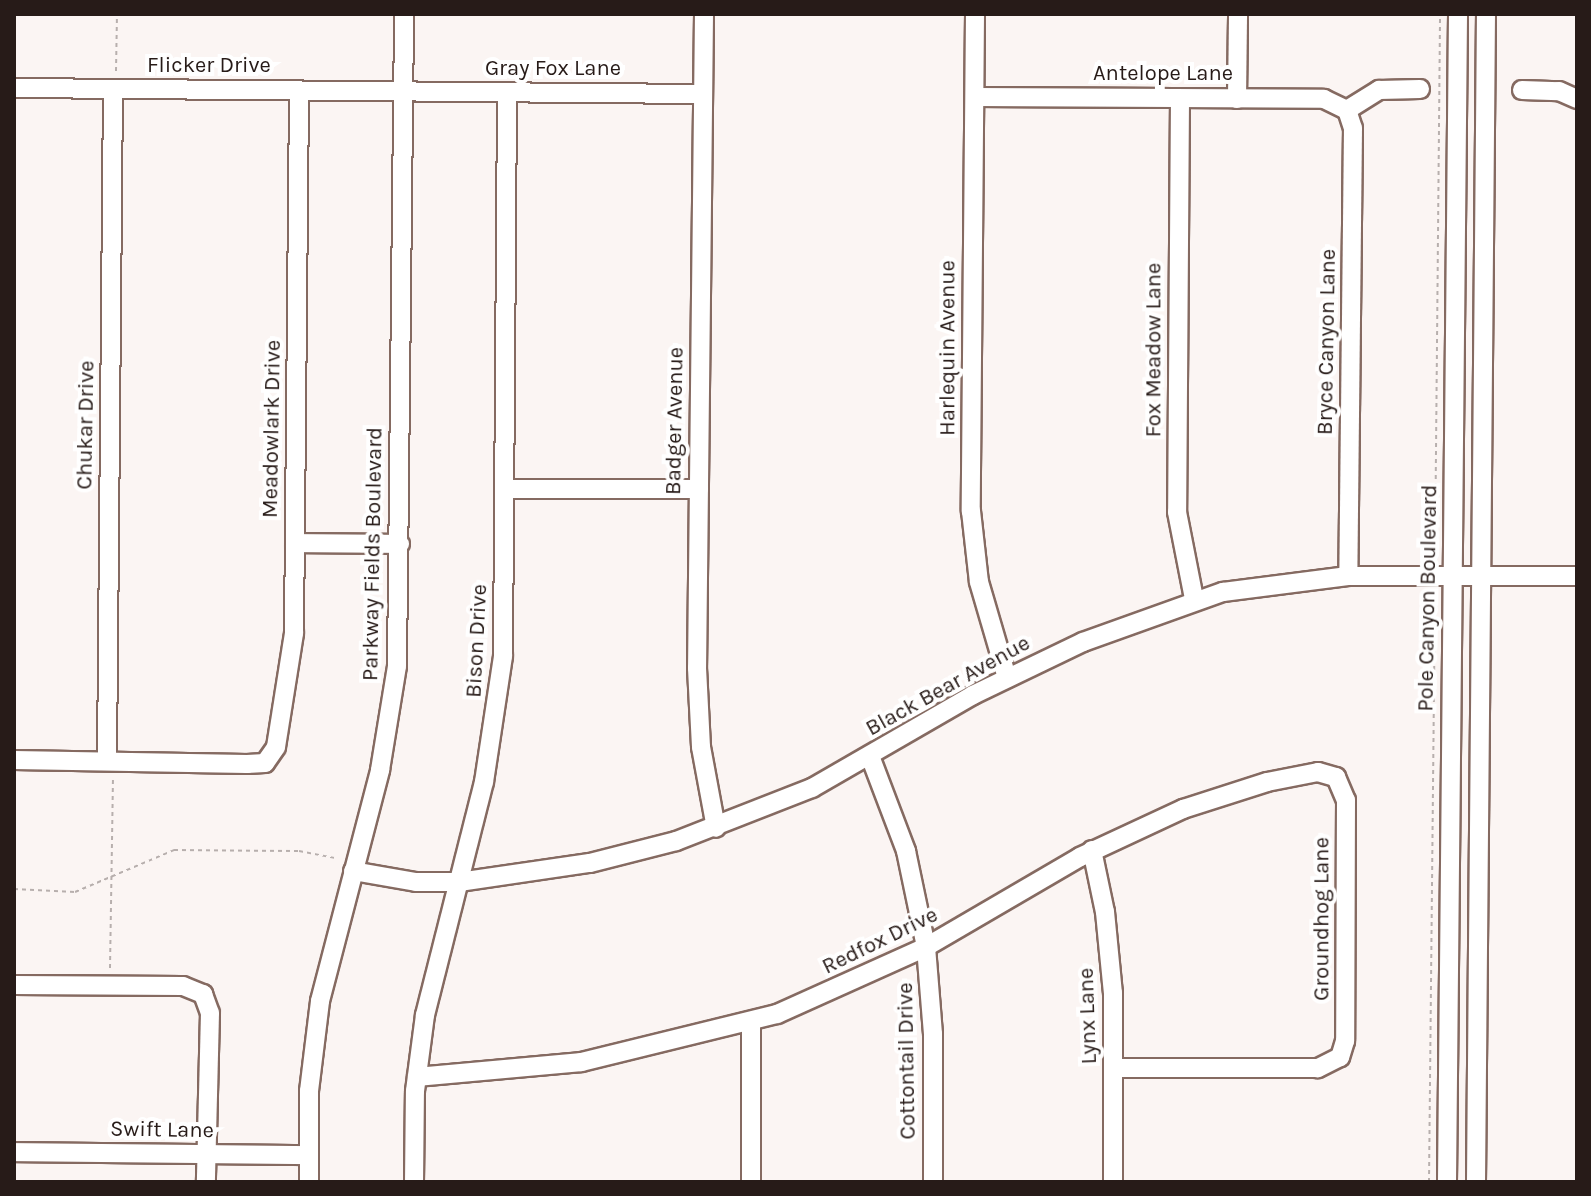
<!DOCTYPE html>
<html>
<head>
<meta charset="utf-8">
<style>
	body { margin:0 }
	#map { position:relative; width:1591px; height:1196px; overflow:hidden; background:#fbf5f3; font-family:Karla,sans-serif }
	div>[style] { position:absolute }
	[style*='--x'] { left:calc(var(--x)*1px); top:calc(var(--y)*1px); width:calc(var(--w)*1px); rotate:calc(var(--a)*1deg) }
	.path>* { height:2px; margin-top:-1px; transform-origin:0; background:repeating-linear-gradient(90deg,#b7afad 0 4px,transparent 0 8px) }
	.roads { filter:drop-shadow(2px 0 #856a61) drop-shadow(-2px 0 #856a61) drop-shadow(0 2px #856a61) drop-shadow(0 -2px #856a61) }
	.minor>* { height:18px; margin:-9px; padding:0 9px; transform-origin:9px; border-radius:9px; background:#fff }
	span { translate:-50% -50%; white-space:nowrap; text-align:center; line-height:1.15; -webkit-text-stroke:8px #fff; paint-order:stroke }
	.street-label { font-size:22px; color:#271b18 }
	.frame { position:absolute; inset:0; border:16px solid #271b18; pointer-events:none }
</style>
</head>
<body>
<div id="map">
	<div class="path">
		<div style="--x:116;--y:71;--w:57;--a:-89"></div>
		<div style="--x:1435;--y:559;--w:545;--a:-89.47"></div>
		<div style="--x:14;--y:889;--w:61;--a:2.8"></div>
		<div style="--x:75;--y:892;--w:108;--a:-23"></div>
		<div style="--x:174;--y:850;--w:125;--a:0.5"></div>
		<div style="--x:299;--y:851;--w:36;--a:11"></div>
		<div style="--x:110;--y:968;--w:189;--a:-89.1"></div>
		<div style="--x:1429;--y:1182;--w:589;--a:-89.42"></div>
	</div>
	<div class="roads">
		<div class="minor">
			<div style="--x:704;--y:14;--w:654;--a:90.61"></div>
			<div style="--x:697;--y:668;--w:79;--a:87.1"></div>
			<div style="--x:701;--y:747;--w:82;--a:79.5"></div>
			<div style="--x:975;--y:14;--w:497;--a:90.5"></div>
			<div style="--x:971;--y:511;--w:71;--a:83.6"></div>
			<div style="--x:979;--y:582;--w:100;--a:73.7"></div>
			<div style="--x:14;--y:88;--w:689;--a:0.5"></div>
			<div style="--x:1522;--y:90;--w:37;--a:2"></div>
			<div style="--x:1559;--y:91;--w:20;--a:24"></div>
			<div style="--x:975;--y:97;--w:349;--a:0.3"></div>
			<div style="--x:1324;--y:99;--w:25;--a:26"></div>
			<div style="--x:1347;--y:110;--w:19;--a:72"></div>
			<div style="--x:1353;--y:128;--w:448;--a:90.6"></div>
			<div style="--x:1180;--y:99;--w:413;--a:90.4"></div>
			<div style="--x:1177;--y:512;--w:89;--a:78.9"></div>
			<div style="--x:1237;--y:99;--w:85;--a:-89.3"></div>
			<div style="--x:1347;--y:110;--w:38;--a:-32"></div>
			<div style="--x:1379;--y:90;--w:41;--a:-1.4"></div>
			<div style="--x:505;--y:489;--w:194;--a:0"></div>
			<div style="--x:295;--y:543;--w:105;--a:0.5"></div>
			<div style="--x:870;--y:756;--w:102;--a:69.2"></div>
			<div style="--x:906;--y:851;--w:98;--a:78.2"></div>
			<div style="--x:926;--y:947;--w:87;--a:85.4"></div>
			<div style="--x:933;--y:1034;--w:148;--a:90"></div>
			<div style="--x:14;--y:760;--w:233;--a:1"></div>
			<div style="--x:247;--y:764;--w:18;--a:-3"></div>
			<div style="--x:265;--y:763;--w:19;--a:-55"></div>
			<div style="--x:276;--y:747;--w:115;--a:-81"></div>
			<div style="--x:294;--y:633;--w:542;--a:-89.47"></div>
			<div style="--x:107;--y:761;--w:672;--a:-89.49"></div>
			<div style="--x:1092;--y:850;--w:63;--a:78.2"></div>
			<div style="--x:1105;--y:912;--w:81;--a:84.4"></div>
			<div style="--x:1113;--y:993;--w:189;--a:90"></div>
			<div style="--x:353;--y:871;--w:64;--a:9.9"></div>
			<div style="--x:416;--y:882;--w:43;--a:0"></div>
			<div style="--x:459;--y:882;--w:132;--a:-8.3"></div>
			<div style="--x:590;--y:863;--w:89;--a:-14.3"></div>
			<div style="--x:676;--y:841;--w:146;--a:-21.3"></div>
			<div style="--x:812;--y:788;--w:186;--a:-30"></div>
			<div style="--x:973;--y:695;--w:122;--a:-25.7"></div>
			<div style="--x:1083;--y:642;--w:149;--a:-19.7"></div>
			<div style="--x:1223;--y:592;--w:126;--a:-7.3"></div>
			<div style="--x:1348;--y:576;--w:229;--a:0"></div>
			<div style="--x:14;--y:985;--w:169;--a:0.3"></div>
			<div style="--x:183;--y:986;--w:22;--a:22"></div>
			<div style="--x:203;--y:994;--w:20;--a:70"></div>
			<div style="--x:210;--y:1013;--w:169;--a:91.4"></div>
			<div style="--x:417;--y:1077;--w:165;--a:-5.2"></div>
			<div style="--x:581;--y:1062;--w:202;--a:-13.8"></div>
			<div style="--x:777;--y:1014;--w:163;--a:-24.2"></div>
			<div style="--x:926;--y:947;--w:178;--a:-30.3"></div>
			<div style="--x:1080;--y:857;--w:114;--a:-25"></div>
			<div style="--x:1183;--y:809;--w:88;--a:-17.8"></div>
			<div style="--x:1267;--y:782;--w:52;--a:-11.1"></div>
			<div style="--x:1318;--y:772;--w:19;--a:16"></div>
			<div style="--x:1336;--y:777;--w:25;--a:67"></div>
			<div style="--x:1346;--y:800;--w:241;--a:90.2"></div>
			<div style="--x:1345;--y:1041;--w:17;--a:107"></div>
			<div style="--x:1340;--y:1057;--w:25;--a:153"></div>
			<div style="--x:1318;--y:1068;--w:204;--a:180"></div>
			<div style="--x:14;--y:1152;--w:295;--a:0.6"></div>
			<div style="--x:309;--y:1182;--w:91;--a:-90"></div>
			<div style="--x:309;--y:1091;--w:91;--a:-83"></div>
			<div style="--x:320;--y:1001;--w:239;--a:-75.4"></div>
			<div style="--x:380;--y:770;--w:105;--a:-80.7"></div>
			<div style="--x:397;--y:666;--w:652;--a:-89.38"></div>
			<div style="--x:414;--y:1182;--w:91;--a:-89.4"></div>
			<div style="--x:415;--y:1091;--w:77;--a:-82.5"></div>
			<div style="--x:425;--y:1015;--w:240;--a:-75.8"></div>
			<div style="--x:484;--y:782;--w:127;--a:-81.4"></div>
			<div style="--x:503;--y:656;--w:564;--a:-89.59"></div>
			<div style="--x:751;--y:1182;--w:160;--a:-90"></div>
			<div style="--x:1447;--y:1182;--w:1168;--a:-89.46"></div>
			<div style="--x:1476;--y:1182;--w:1168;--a:-89.51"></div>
		</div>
	</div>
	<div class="street-label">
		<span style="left:209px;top:66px">Flicker Drive</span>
		<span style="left:553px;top:69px">Gray Fox Lane</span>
		<span style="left:1163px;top:74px">Antelope Lane</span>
		<span style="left:1327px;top:342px;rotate:-89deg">Bryce Canyon Lane</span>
		<span style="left:948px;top:348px;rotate:-90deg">Harlequin Avenue</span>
		<span style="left:1154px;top:350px;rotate:-90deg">Fox Meadow Lane</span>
		<span style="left:675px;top:421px;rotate:-89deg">Badger Avenue</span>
		<span style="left:86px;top:425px;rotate:-89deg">Chukar Drive</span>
		<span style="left:272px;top:429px;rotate:-89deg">Meadowlark Drive</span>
		<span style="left:373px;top:554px;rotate:-89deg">Parkway Fields Boulevard</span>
		<span style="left:1428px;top:598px;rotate:-89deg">Pole Canyon Boulevard</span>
		<span style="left:477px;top:641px;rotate:-87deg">Bison Drive</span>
		<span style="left:948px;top:686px;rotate:-29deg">Black Bear Avenue</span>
		<span style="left:1322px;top:919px;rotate:-90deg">Groundhog Lane</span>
		<span style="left:880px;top:941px;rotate:-26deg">Redfox Drive</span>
		<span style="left:1088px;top:1016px;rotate:-92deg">Lynx Lane</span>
		<span style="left:907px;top:1061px;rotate:-91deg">Cottontail Drive</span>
		<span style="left:162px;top:1130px;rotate:1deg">Swift Lane</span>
	</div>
	<div class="frame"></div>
</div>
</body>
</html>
